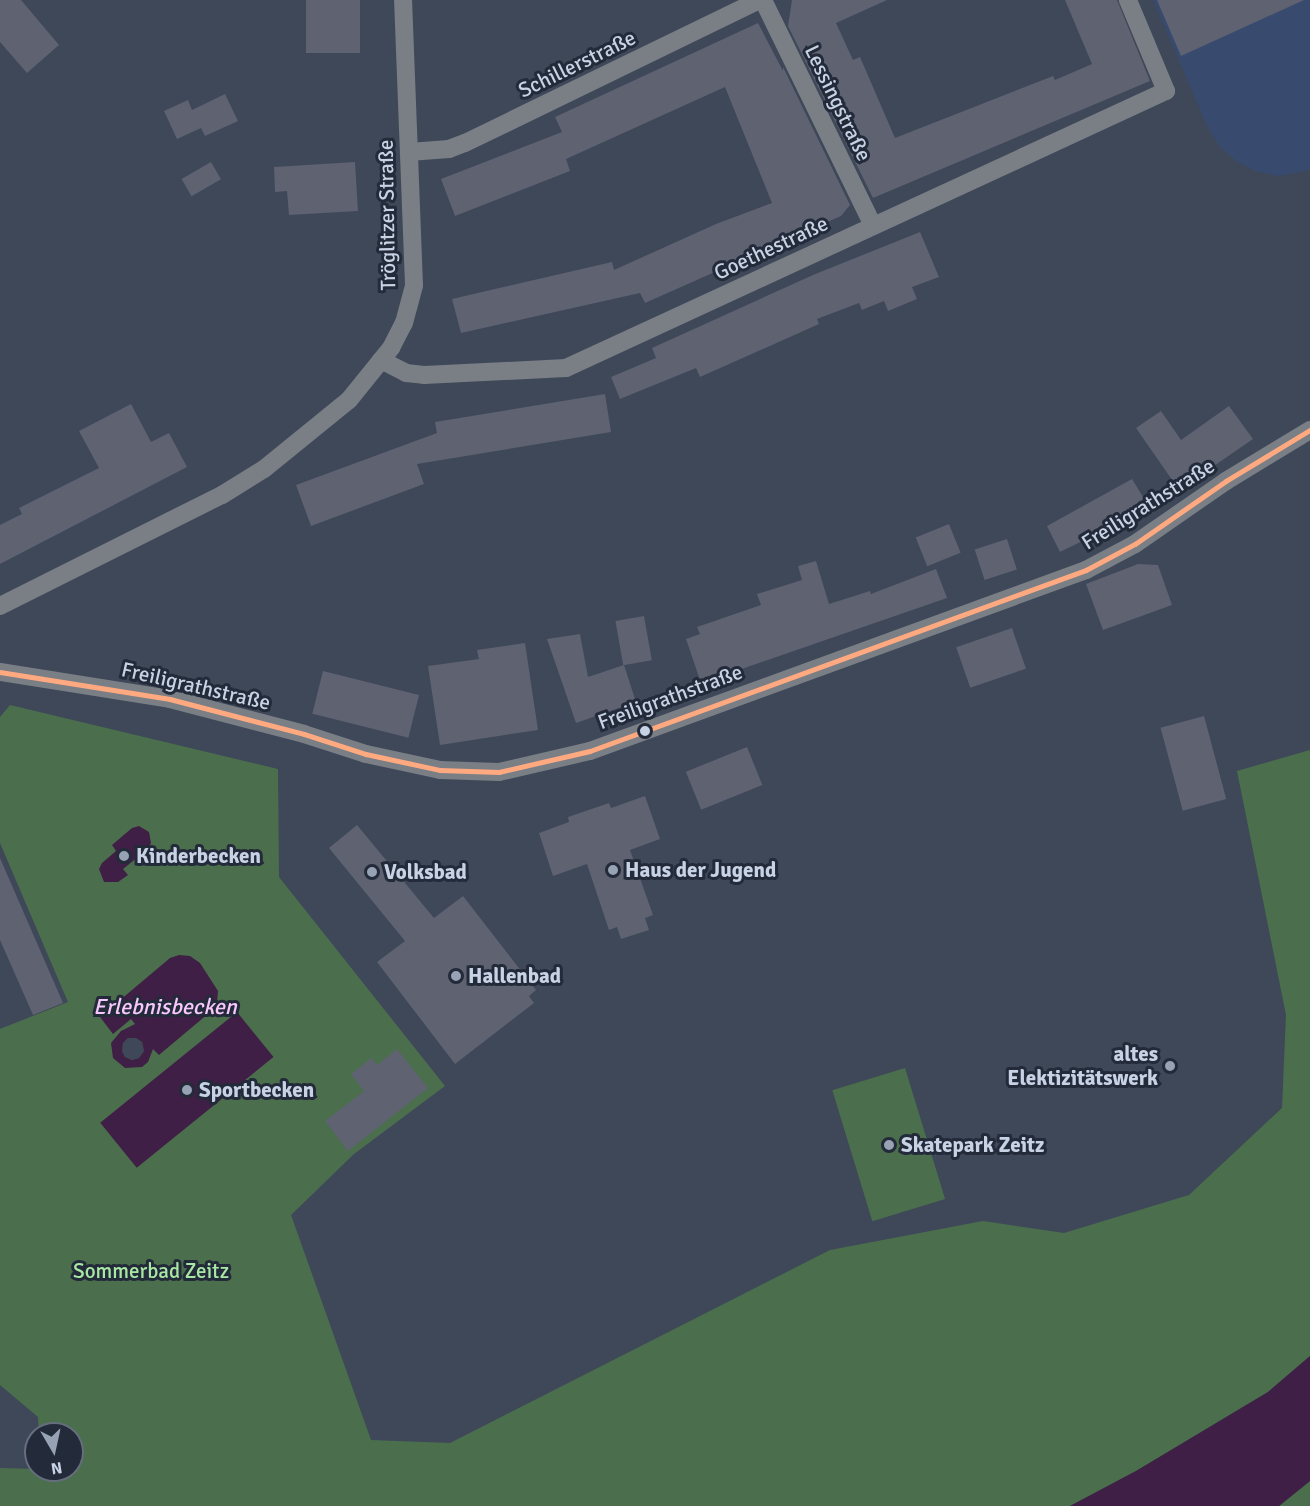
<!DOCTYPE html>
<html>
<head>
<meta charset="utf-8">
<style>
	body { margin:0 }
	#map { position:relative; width:1310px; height:1506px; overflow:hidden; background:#3e4859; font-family:Signika,sans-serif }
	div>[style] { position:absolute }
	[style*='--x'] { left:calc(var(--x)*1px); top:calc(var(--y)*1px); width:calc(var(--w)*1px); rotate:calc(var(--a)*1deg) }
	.built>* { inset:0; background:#384b6e }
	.green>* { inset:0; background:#4b6f4d; transform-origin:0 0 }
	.water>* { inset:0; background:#3f1f45; transform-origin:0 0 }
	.building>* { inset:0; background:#5e6271; transform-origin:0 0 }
	.minor>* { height:18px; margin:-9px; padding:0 9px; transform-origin:9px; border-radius:9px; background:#7a7e85 }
	.tertiary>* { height:18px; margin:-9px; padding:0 9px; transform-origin:9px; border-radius:9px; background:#7a7e85 }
	.bus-1>* { height:4.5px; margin:-2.25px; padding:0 2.25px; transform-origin:2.25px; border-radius:2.25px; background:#ffa980 }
	.dots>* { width:16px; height:16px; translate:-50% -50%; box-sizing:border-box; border:3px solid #232a39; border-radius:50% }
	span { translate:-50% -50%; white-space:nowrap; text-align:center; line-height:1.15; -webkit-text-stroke:6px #232a39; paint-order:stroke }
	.street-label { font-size:21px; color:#c7d2e5 }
	.poi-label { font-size:21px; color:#c7d2e5; font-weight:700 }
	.left { translate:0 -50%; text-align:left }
	.right { translate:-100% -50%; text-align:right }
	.park-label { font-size:21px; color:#a8e8a4 }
	.water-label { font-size:22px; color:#f8c7fd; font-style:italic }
	.north { position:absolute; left:24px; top:1422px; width:60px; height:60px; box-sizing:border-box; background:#232a39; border:2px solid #656d7e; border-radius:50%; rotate:171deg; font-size:16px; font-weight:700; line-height:24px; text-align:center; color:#c7d2e5 }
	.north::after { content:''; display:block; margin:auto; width:21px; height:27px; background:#97a2b4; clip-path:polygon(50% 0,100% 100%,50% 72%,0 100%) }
</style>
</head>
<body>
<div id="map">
	<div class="built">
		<div style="clip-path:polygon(1153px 0,1310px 0,1310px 170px,1278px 176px,1255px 171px,1236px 161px,1220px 147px,1208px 128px)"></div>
	</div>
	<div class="green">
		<div style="clip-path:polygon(evenodd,10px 705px,278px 769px,279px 877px,445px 1086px,354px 1154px,291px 1215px,371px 1440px,450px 1443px,830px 1250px,983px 1221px,1064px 1233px,1189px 1195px,1282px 1108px,1286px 1015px,1237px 771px,1310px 750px,1310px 1356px,1268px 1392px,1136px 1471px,1070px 1506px,0 1506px,0 1468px,72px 1470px,72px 1434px,39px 1434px,38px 1417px,0 1385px,0 1029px,68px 1002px,0 843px,0 717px,10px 705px,128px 1038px,136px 1038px,142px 1042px,144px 1051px,139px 1058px,132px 1060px,125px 1057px,122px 1051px,123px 1043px,128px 1038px)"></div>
		<div style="left:905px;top:1068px;width:137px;height:76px;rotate:73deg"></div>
		<div style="clip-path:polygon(1310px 1481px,1310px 1506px,1279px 1506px)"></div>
	</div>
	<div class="water">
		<div style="clip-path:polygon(139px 826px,149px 832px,151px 843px,148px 849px,123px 869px,128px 875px,118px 882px,104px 882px,99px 869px,102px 863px,116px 851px,112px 845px,132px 828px)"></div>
		<div style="clip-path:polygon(evenodd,179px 955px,190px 956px,200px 963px,218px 991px,217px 1003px,209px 1013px,159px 1055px,153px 1049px,148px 1062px,142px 1067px,125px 1068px,113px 1058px,111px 1043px,121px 1031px,135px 1024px,131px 1019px,113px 1034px,100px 1017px,170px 958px,179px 955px,128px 1038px,136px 1038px,142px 1042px,144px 1051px,139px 1058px,132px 1060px,125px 1057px,122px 1051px,123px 1043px,128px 1038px)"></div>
		<div style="left:237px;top:1012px;width:58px;height:176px;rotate:51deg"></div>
		<div style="clip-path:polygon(1310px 1356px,1310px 1481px,1279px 1506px,1070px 1506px,1136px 1471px,1268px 1392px)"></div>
	</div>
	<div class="building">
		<div style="clip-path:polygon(0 0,21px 0,59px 45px,27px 73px,0 42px)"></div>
		<div style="left:306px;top:0;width:54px;height:53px"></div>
		<div style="clip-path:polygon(792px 0,887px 0,836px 23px,853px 60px,860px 57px,895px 138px,1053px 76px,1055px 80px,1092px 64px,1065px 0,1117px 0,1150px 81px,873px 198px,788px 26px)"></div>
		<div style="clip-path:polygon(1157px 0,1304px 0,1181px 56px)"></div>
		<div style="clip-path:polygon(758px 23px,783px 71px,783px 67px,850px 205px,841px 216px,645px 303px,640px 293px,461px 333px,452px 299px,612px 262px,614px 270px,716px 224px,772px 203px,725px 87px,566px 159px,570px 171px,455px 216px,441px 179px,562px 132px,555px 117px)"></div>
		<div style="clip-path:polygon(225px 94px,238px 121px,205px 136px,201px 128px,177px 139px,164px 111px,188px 100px,192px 110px)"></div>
		<div style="left:211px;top:162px;width:20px;height:34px;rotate:60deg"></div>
		<div style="clip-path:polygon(355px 162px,358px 211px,289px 215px,287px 191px,275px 192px,274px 167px)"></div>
		<div style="clip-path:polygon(920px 232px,939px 277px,912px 287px,917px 299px,888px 311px,884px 301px,862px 310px,859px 303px,817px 319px,819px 324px,700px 377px,696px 368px,620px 399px,611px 377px,656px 358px,652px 348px,813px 275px)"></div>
		<div style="clip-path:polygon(605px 394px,611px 432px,417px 464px,424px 484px,311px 526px,296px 485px,437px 433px,435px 422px)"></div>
		<div style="clip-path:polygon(131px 404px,151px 442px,169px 433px,187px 467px,0 564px,0 525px,22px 514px,19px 508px,99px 468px,79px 431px)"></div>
		<div style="clip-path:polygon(1229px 406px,1253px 439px,1179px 490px,1136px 428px,1161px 411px,1181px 440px)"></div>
		<div style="clip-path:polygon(1132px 479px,1148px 505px,1105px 530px,1060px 552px,1047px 526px)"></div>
		<div style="left:949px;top:524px;width:31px;height:36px;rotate:68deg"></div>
		<div style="left:1007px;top:539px;width:32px;height:34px;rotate:72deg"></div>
		<div style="clip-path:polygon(816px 561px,829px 604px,870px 591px,871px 594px,936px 569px,947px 598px,701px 683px,686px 639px,700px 634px,697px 627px,761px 605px,757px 594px,802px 580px,798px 566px)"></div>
		<div style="clip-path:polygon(1138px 564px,1158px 565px,1172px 605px,1103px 630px,1086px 584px)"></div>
		<div style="left:644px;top:616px;width:45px;height:29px;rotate:80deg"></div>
		<div style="left:1012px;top:628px;width:43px;height:59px;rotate:71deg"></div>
		<div style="clip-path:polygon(580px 634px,588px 677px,624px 665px,636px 702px,576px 723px,547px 639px)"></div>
		<div style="clip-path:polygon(525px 643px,538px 730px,440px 745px,428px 666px,479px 659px,477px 650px)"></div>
		<div style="left:323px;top:671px;width:99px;height:44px;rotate:14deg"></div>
		<div style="left:1204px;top:716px;width:86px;height:45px;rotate:75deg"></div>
		<div style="left:747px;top:747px;width:41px;height:66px;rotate:68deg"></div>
		<div style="clip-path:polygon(645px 796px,660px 839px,630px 850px,653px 915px,645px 918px,649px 930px,621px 939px,617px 927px,609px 930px,587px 864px,553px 876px,539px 833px,569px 822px,568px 817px,609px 803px,611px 808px)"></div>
		<div style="clip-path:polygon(357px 825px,434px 918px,463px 896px,536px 990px,529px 996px,534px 1003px,455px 1064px,377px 962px,405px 941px,329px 848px)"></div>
		<div style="clip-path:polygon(0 858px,63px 1003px,33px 1015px,0 940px)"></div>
		<div style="clip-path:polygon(397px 1049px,428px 1088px,348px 1151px,325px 1121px,364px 1091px,351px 1074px,371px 1058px,377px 1065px)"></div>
	</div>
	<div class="minor">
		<div style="--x:763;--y:0;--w:251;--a:64"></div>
		<div style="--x:409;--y:152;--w:40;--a:-4.3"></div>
		<div style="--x:449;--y:149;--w:17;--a:-21"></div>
		<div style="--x:465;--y:143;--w:328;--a:-25.9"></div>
		<div style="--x:381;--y:360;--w:28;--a:27"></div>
		<div style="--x:406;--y:373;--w:18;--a:6"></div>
		<div style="--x:424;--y:375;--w:142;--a:-2.8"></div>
		<div style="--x:566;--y:368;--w:661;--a:-24.78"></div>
		<div style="--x:1166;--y:91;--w:99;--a:-112.7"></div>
		<div style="--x:0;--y:606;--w:248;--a:-26.6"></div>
		<div style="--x:222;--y:495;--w:49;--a:-31.8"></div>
		<div style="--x:264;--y:469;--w:109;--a:-39.1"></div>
		<div style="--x:349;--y:400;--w:67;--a:-51.1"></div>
		<div style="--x:391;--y:348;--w:28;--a:-63"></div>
		<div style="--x:404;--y:323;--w:39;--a:-75"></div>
		<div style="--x:414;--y:285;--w:285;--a:-92.2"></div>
	</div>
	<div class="tertiary">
		<div style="--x:0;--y:672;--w:172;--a:9"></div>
		<div style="--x:170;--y:699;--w:138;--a:14.6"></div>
		<div style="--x:304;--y:734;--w:65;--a:17.9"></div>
		<div style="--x:366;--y:754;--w:76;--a:12.2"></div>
		<div style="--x:440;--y:770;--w:59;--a:1.9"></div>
		<div style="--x:499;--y:772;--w:93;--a:-13"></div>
		<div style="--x:590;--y:751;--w:528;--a:-20.05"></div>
		<div style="--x:1086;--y:570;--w:55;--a:-28"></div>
		<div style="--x:1135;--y:544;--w:111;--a:-34.7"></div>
		<div style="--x:1226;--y:481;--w:98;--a:-31.3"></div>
	</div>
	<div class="bus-1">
		<div style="--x:0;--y:672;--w:172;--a:9"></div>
		<div style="--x:170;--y:699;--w:138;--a:14.6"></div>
		<div style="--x:304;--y:734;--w:65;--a:17.9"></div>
		<div style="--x:366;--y:754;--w:76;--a:12.2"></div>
		<div style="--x:440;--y:770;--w:59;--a:1.9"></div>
		<div style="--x:499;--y:772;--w:93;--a:-13"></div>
		<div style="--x:590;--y:751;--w:528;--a:-20.05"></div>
		<div style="--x:1086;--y:570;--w:55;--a:-28"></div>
		<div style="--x:1135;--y:544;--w:111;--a:-34.7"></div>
		<div style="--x:1226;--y:481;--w:98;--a:-31.3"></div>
	</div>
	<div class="dots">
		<div style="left:645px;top:731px;background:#c7d2e5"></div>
		<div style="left:124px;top:856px;background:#97a2b4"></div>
		<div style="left:613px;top:870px;background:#97a2b4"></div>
		<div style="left:372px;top:872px;background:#97a2b4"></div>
		<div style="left:456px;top:976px;background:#97a2b4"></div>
		<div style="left:1170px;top:1066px;background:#97a2b4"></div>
		<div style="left:187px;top:1090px;background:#97a2b4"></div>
		<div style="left:889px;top:1145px;background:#97a2b4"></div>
	</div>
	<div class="street-label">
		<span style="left:577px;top:64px;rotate:-26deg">Schillerstraße</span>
		<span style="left:838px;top:103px;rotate:64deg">Lessingstraße</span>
		<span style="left:387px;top:215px;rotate:-91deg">Tröglitzer Straße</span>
		<span style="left:771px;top:248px;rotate:-25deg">Goethestraße</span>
		<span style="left:1148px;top:504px;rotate:-32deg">Freiligrathstraße</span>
		<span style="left:196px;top:686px;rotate:13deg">Freiligrathstraße</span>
		<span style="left:670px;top:697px;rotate:-20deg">Freiligrathstraße</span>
	</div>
	<div class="poi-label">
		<span class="left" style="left:136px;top:856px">Kinderbecken</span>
		<span class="left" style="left:625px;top:870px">Haus der Jugend</span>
		<span class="left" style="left:384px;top:872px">Volksbad</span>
		<span class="left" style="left:468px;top:976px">Hallenbad</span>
		<span class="right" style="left:1158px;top:1066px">altes<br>Elektizitätswerk</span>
		<span class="left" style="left:199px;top:1090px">Sportbecken</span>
		<span class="left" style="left:901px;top:1145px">Skatepark Zeitz</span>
	</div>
	<div class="park-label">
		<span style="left:151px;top:1271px">Sommerbad Zeitz</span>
	</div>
	<div class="water-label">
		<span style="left:165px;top:1007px">Erlebnisbecken</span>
	</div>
	<div class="north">N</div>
</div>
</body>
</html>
